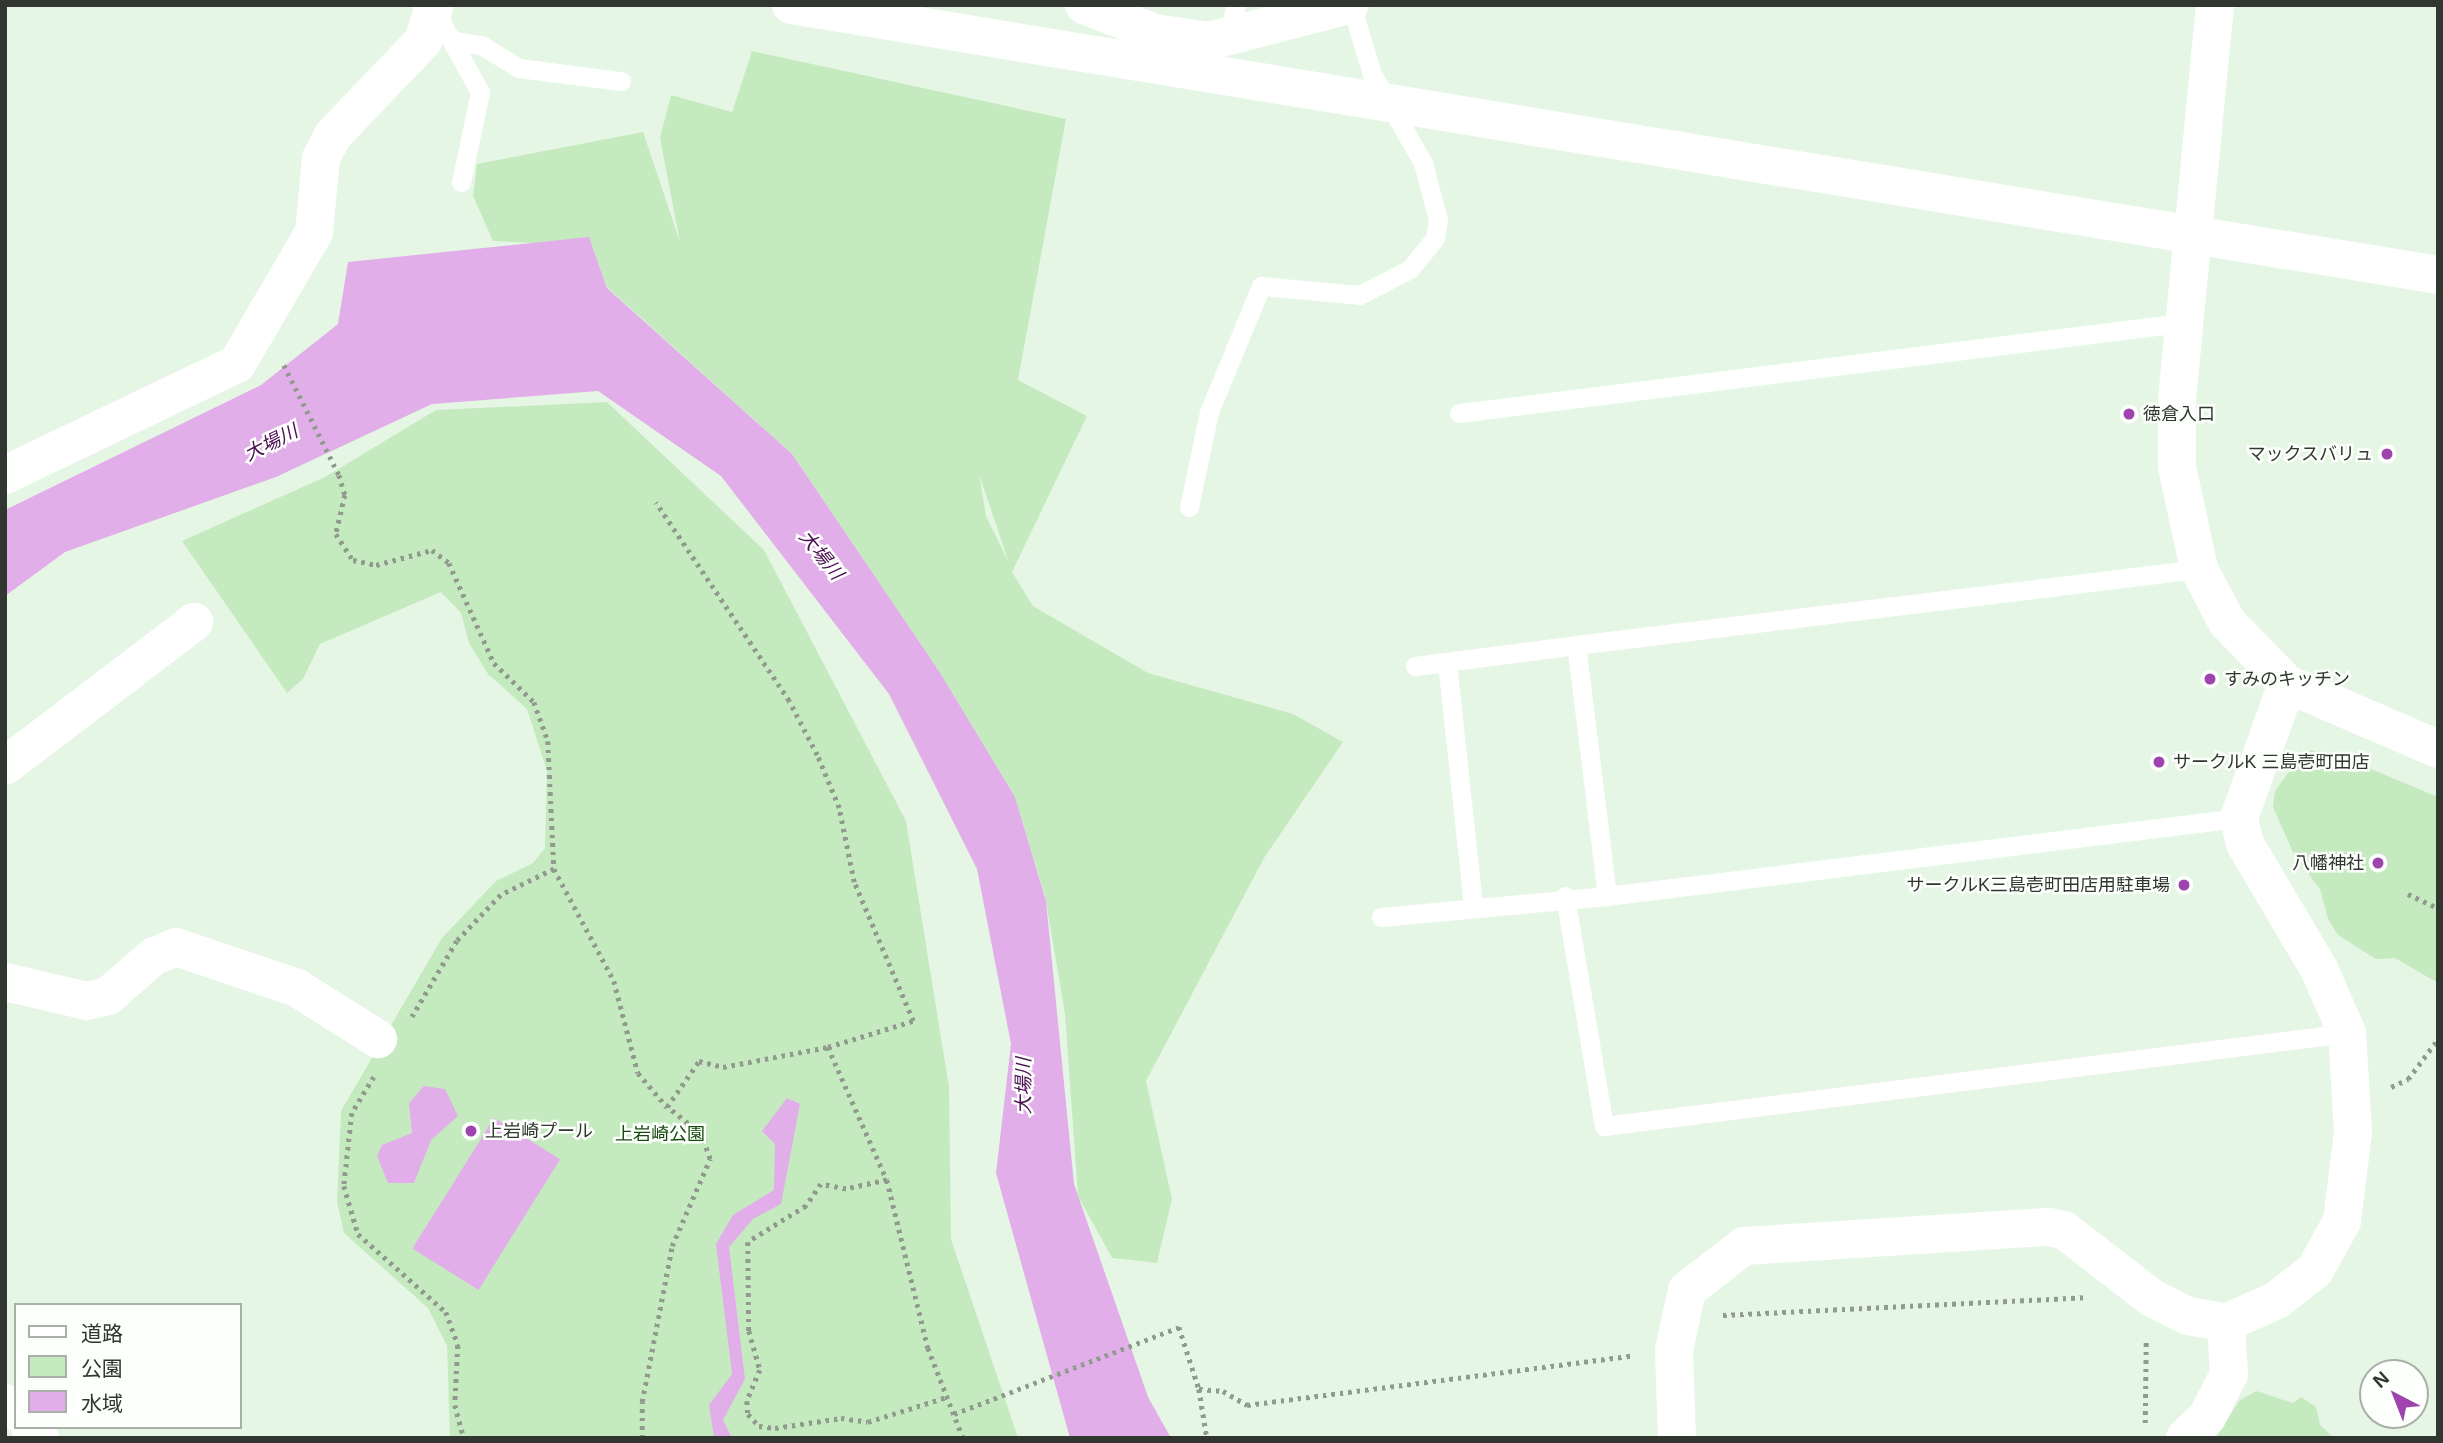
<!DOCTYPE html>
<html>
<head>
<meta charset="utf-8">
<style>
	body { margin:0 }
	#map { position:relative; width:2443px; height:1443px; overflow:hidden; background:#e6f6e4; font-family:Helvetica,"Noto Sans JP",sans-serif }
	div>[style] { position:absolute }
	[style*='--x'] { left:calc(var(--x)*1px); top:calc(var(--y)*1px); width:calc(var(--w)*1px); rotate:calc(var(--a)*1deg) }
	.green>* { inset:0; background:#c5eac0 }
	.water>* { inset:0; background:#e1aee9; transform-origin:0 0 }
	.path>* { height:4.5px; margin-top:-2.25px; transform-origin:0; background:repeating-linear-gradient(90deg,#909b8e 0 3.5px,transparent 0 8.5px) }
	.lane>* { height:19px; margin:-9.5px; padding:0 9.5px; transform-origin:9.5px; border-radius:9.5px; background:#fff }
	.street>* { height:38px; margin:-19px; padding:0 19px; transform-origin:19px; border-radius:19px; background:#fff }
	.secondary>* { height:38px; margin:-19px; padding:0 19px; transform-origin:19px; border-radius:19px; background:#fff }
	.dots>* { width:19px; height:19px; translate:-50% -50%; box-sizing:border-box; border:4px solid #fcfffb; border-radius:50% }
	span { translate:-50% -50%; white-space:nowrap; text-align:center; line-height:1.15; -webkit-text-stroke:5px #fcfffb; paint-order:stroke }
	.poi-label { font-size:18px; color:#313730 }
	.left { translate:0 -50%; text-align:left }
	.right { translate:-100% -50%; text-align:right }
	.park-label { font-size:18px; color:#174a11 }
	.water-label { font-size:19px; color:#4b0d54; font-style:italic }
	.frame { position:absolute; inset:0; border:7px solid #313730; pointer-events:none }
	.legend { position:absolute; left:14px; top:1303px; width:228px; height:126px; box-sizing:border-box; background:#fcfffb; border:2px solid #abafaa; margin:0; padding:9px 12px; list-style:none; font-size:21px; color:#313730 }
	.legend li { display:flex; align-items:center; gap:14px; height:35px }
	.legend b { width:35px; border:2px solid #abafaa }
	.north { position:absolute; left:2359px; top:1359px; width:70px; height:70px; box-sizing:border-box; background:#fcfffb; border:2px solid #abafaa; border-radius:50%; rotate:318deg; font-size:19px; font-weight:700; line-height:28px; text-align:center; color:#313730 }
	.north::after { content:''; display:block; margin:auto; width:24px; height:32px; background:#9f44af; clip-path:polygon(50% 0,100% 100%,50% 72%,0 100%) }
</style>
</head>
<body>
<div id="map">
	<div class="green">
		<div style="clip-path:polygon(evenodd,752px 51px,1066px 119px,1018px 380px,1087px 416px,1012px 572px,1033px 606px,1148px 673px,1293px 714px,1343px 742px,1264px 858px,1146px 1081px,1172px 1199px,1157px 1263px,1112px 1258px,1078px 1196px,1065px 1014px,1045px 896px,1015px 797px,939px 671px,792px 454px,607px 287px,592px 246px,493px 241px,473px 196px,477px 164px,643px 132px,680px 242px,660px 138px,671px 95px,732px 112px,752px 51px,979px 474px,1009px 563px,986px 516px,979px 474px)"></div>
		<div style="clip-path:polygon(607px 402px,764px 550px,906px 821px,949px 1087px,951px 1239px,1018px 1438px,450px 1438px,447px 1346px,428px 1308px,344px 1233px,337px 1202px,341px 1111px,442px 938px,496px 881px,533px 863px,545px 848px,547px 771px,527px 709px,488px 674px,469px 643px,461px 613px,441px 592px,320px 644px,303px 679px,287px 693px,182px 541px,325px 477px,436px 410px)"></div>
		<div style="clip-path:polygon(2305px 750px,2330px 752px,2438px 797px,2438px 983px,2395px 958px,2376px 959px,2338px 935px,2328px 919px,2320px 889px,2295px 857px,2273px 807px,2275px 791px)"></div>
		<div style="clip-path:polygon(2256px 1391px,2293px 1403px,2301px 1397px,2316px 1407px,2320px 1425px,2334px 1438px,2216px 1438px,2239px 1401px)"></div>
	</div>
	<div class="water">
		<div style="clip-path:polygon(589px 237px,607px 288px,792px 454px,939px 671px,1015px 797px,1046px 901px,1074px 1184px,1148px 1397px,1171px 1438px,1070px 1438px,996px 1173px,1011px 1044px,977px 869px,889px 694px,721px 476px,598px 391px,432px 404px,276px 477px,65px 552px,5px 596px,5px 510px,261px 385px,338px 324px,348px 262px)"></div>
		<div style="clip-path:polygon(424px 1086px,445px 1089px,458px 1116px,431px 1140px,414px 1183px,388px 1183px,377px 1156px,382px 1145px,412px 1133px,409px 1103px)"></div>
		<div style="clip-path:polygon(787px 1098px,800px 1104px,781px 1204px,753px 1219px,729px 1247px,745px 1379px,723px 1420px,732px 1438px,714px 1438px,709px 1405px,732px 1374px,716px 1244px,733px 1215px,774px 1190px,775px 1144px,762px 1131px)"></div>
		<div style="left:494px;top:1118px;width:78px;height:154px;rotate:32deg"></div>
	</div>
	<div class="path">
		<div style="--x:284;--y:365;--w:123;--a:63.4"></div>
		<div style="--x:339;--y:475;--w:21;--a:73"></div>
		<div style="--x:345;--y:495;--w:40;--a:103"></div>
		<div style="--x:336;--y:534;--w:31;--a:57"></div>
		<div style="--x:353;--y:560;--w:24;--a:12"></div>
		<div style="--x:376;--y:565;--w:58;--a:-15"></div>
		<div style="--x:432;--y:550;--w:21;--a:37"></div>
		<div style="--x:449;--y:563;--w:110;--a:65.8"></div>
		<div style="--x:494;--y:663;--w:56;--a:44.3"></div>
		<div style="--x:534;--y:702;--w:41;--a:70.3"></div>
		<div style="--x:548;--y:741;--w:128;--a:87.3"></div>
		<div style="--x:554;--y:869;--w:59;--a:153.9"></div>
		<div style="--x:501;--y:895;--w:64;--a:133.7"></div>
		<div style="--x:457;--y:941;--w:88;--a:120.6"></div>
		<div style="--x:554;--y:869;--w:127;--a:61.8"></div>
		<div style="--x:614;--y:981;--w:95;--a:75.4"></div>
		<div style="--x:638;--y:1073;--w:45;--a:49.5"></div>
		<div style="--x:2408;--y:894;--w:33;--a:25"></div>
		<div style="--x:828;--y:1047;--w:145;--a:66.1"></div>
		<div style="--x:887;--y:1180;--w:173;--a:76.3"></div>
		<div style="--x:928;--y:1348;--w:97;--a:68.7"></div>
		<div style="--x:374;--y:1077;--w:42;--a:121.4"></div>
		<div style="--x:352;--y:1113;--w:73;--a:96.3"></div>
		<div style="--x:344;--y:1186;--w:50;--a:73.7"></div>
		<div style="--x:358;--y:1234;--w:118;--a:41.6"></div>
		<div style="--x:446;--y:1312;--w:35;--a:70"></div>
		<div style="--x:458;--y:1345;--w:60;--a:92.9"></div>
		<div style="--x:455;--y:1405;--w:34;--a:75"></div>
		<div style="--x:2391;--y:1087;--w:19;--a:-25"></div>
		<div style="--x:2408;--y:1079;--w:50;--a:-53.1"></div>
		<div style="--x:887;--y:1180;--w:42;--a:167.6"></div>
		<div style="--x:846;--y:1189;--w:25;--a:-169"></div>
		<div style="--x:821;--y:1184;--w:27;--a:124"></div>
		<div style="--x:806;--y:1206;--w:68;--a:148.2"></div>
		<div style="--x:748;--y:1242;--w:89;--a:89.4"></div>
		<div style="--x:749;--y:1331;--w:41;--a:74.2"></div>
		<div style="--x:760;--y:1370;--w:34;--a:113"></div>
		<div style="--x:747;--y:1401;--w:13;--a:86"></div>
		<div style="--x:748;--y:1414;--w:16;--a:47"></div>
		<div style="--x:759;--y:1426;--w:16;--a:7"></div>
		<div style="--x:775;--y:1428;--w:67;--a:-8.6"></div>
		<div style="--x:841;--y:1418;--w:27;--a:8"></div>
		<div style="--x:868;--y:1422;--w:83;--a:-17.6"></div>
		<div style="--x:1723;--y:1315;--w:362;--a:-2.8"></div>
		<div style="--x:1199;--y:1389;--w:50;--a:80.7"></div>
		<div style="--x:954;--y:1414;--w:241;--a:-21.1"></div>
		<div style="--x:1179;--y:1327;--w:65;--a:72.1"></div>
		<div style="--x:1199;--y:1389;--w:24;--a:5"></div>
		<div style="--x:1223;--y:1391;--w:28;--a:30"></div>
		<div style="--x:1247;--y:1405;--w:391;--a:-7.3"></div>
		<div style="--x:2145;--y:1423;--w:82;--a:-89.3"></div>
		<div style="--x:642;--y:1438;--w:36;--a:-90"></div>
		<div style="--x:642;--y:1402;--w:159;--a:-79.1"></div>
		<div style="--x:672;--y:1246;--w:95;--a:-66.4"></div>
		<div style="--x:710;--y:1159;--w:27;--a:-110"></div>
		<div style="--x:701;--y:1134;--w:43;--a:-141.5"></div>
		<div style="--x:667;--y:1107;--w:56;--a:-55.2"></div>
		<div style="--x:699;--y:1061;--w:25;--a:14"></div>
		<div style="--x:723;--y:1067;--w:107;--a:-10.8"></div>
		<div style="--x:828;--y:1047;--w:89;--a:-17"></div>
		<div style="--x:913;--y:1021;--w:151;--a:-113"></div>
		<div style="--x:854;--y:882;--w:76;--a:-101.5"></div>
		<div style="--x:839;--y:808;--w:57;--a:-112.5"></div>
		<div style="--x:817;--y:755;--w:61;--a:-117.4"></div>
		<div style="--x:789;--y:701;--w:239;--a:-123.9"></div>
	</div>
	<div class="lane">
		<div style="--x:434;--y:9;--w:95;--a:61"></div>
		<div style="--x:480;--y:92;--w:92;--a:101.9"></div>
		<div style="--x:1226;--y:38;--w:34;--a:-73"></div>
		<div style="--x:455;--y:41;--w:26;--a:9"></div>
		<div style="--x:481;--y:45;--w:44;--a:31.2"></div>
		<div style="--x:519;--y:68;--w:103;--a:7.3"></div>
		<div style="--x:1459;--y:413;--w:729;--a:-7.1"></div>
		<div style="--x:1189;--y:507;--w:97;--a:-78.1"></div>
		<div style="--x:1209;--y:412;--w:136;--a:-67.6"></div>
		<div style="--x:1261;--y:286;--w:98;--a:5.2"></div>
		<div style="--x:1359;--y:295;--w:57;--a:-27"></div>
		<div style="--x:1410;--y:269;--w:40;--a:-51"></div>
		<div style="--x:1435;--y:238;--w:18;--a:-81"></div>
		<div style="--x:1438;--y:220;--w:59;--a:-104.7"></div>
		<div style="--x:1423;--y:163;--w:103;--a:-119.8"></div>
		<div style="--x:1372;--y:74;--w:72;--a:-106.9"></div>
		<div style="--x:1447;--y:662;--w:245;--a:83.9"></div>
		<div style="--x:1415;--y:666;--w:162;--a:-7.4"></div>
		<div style="--x:1565;--y:896;--w:233;--a:80.4"></div>
		<div style="--x:1604;--y:1126;--w:749;--a:-7.13"></div>
		<div style="--x:1607;--y:896;--w:253;--a:-97"></div>
		<div style="--x:1576;--y:645;--w:628;--a:-6.96"></div>
		<div style="--x:1381;--y:917;--w:227;--a:-5.3"></div>
		<div style="--x:1607;--y:896;--w:637;--a:-7.04"></div>
	</div>
	<div class="street">
		<div style="--x:1084;--y:5;--w:76;--a:21.5"></div>
		<div style="--x:1155;--y:33;--w:55;--a:8.4"></div>
		<div style="--x:1209;--y:41;--w:145;--a:-14.4"></div>
		<div style="--x:5;--y:475;--w:257;--a:-25.6"></div>
		<div style="--x:237;--y:364;--w:153;--a:-59.7"></div>
		<div style="--x:314;--y:232;--w:74;--a:-84.6"></div>
		<div style="--x:321;--y:158;--w:26;--a:-62"></div>
		<div style="--x:333;--y:135;--w:130;--a:-46.2"></div>
		<div style="--x:423;--y:41;--w:38;--a:-72"></div>
		<div style="--x:5;--y:766;--w:238;--a:-37.3"></div>
		<div style="--x:5;--y:982;--w:84;--a:13"></div>
		<div style="--x:87;--y:1001;--w:22;--a:-13"></div>
		<div style="--x:108;--y:996;--w:61;--a:-41"></div>
		<div style="--x:154;--y:956;--w:24;--a:-22"></div>
		<div style="--x:176;--y:947;--w:128;--a:18.7"></div>
		<div style="--x:297;--y:988;--w:96;--a:32.2"></div>
		<div style="--x:5;--y:1403;--w:14;--a:39"></div>
		<div style="--x:30;--y:1427;--w:15;--a:48"></div>
		<div style="--x:1677;--y:1438;--w:88;--a:-92"></div>
		<div style="--x:1674;--y:1350;--w:61;--a:-77.8"></div>
		<div style="--x:1687;--y:1290;--w:72;--a:-37.7"></div>
		<div style="--x:1744;--y:1246;--w:305;--a:-3.6"></div>
		<div style="--x:2048;--y:1227;--w:16;--a:11"></div>
		<div style="--x:2064;--y:1230;--w:111;--a:37.7"></div>
		<div style="--x:2152;--y:1298;--w:40;--a:26.6"></div>
		<div style="--x:2188;--y:1316;--w:39;--a:10"></div>
		<div style="--x:2226;--y:1323;--w:56;--a:-24.3"></div>
		<div style="--x:2277;--y:1300;--w:48;--a:-38.3"></div>
		<div style="--x:2315;--y:1270;--w:56;--a:-61.1"></div>
		<div style="--x:2342;--y:1221;--w:89;--a:-82.9"></div>
		<div style="--x:2353;--y:1133;--w:100;--a:-93.4"></div>
		<div style="--x:2347;--y:1033;--w:70;--a:-113.6"></div>
		<div style="--x:2319;--y:969;--w:145;--a:-120.6"></div>
		<div style="--x:2245;--y:844;--w:27;--a:-103"></div>
		<div style="--x:2239;--y:818;--w:142;--a:-70.3"></div>
		<div style="--x:2185;--y:1438;--w:30;--a:-44"></div>
		<div style="--x:2207;--y:1417;--w:48;--a:-62.9"></div>
		<div style="--x:2229;--y:1374;--w:51;--a:-93.4"></div>
	</div>
	<div class="secondary">
		<div style="--x:791;--y:5;--w:1669;--a:9.31"></div>
		<div style="--x:2215;--y:5;--w:399;--a:95.5"></div>
		<div style="--x:2177;--y:402;--w:65;--a:90"></div>
		<div style="--x:2177;--y:467;--w:104;--a:77.8"></div>
		<div style="--x:2199;--y:569;--w:60;--a:62.2"></div>
		<div style="--x:2227;--y:622;--w:86;--a:45.9"></div>
		<div style="--x:2287;--y:684;--w:164;--a:23.3"></div>
	</div>
	<div class="dots">
		<div style="left:2129px;top:414px;background:#9f44af"></div>
		<div style="left:2387px;top:454px;background:#9f44af"></div>
		<div style="left:2210px;top:679px;background:#9f44af"></div>
		<div style="left:2159px;top:762px;background:#9f44af"></div>
		<div style="left:2378px;top:863px;background:#9f44af"></div>
		<div style="left:2184px;top:885px;background:#9f44af"></div>
		<div style="left:471px;top:1131px;background:#9f44af"></div>
	</div>
	<div class="poi-label">
		<span class="left" style="left:2143px;top:414px">徳倉入口</span>
		<span class="right" style="left:2373px;top:454px">マックスバリュ</span>
		<span class="left" style="left:2224px;top:679px">すみのキッチン</span>
		<span class="left" style="left:2173px;top:762px">サークルK 三島壱町田店</span>
		<span class="right" style="left:2364px;top:863px">八幡神社</span>
		<span class="right" style="left:2170px;top:885px">サークルK三島壱町田店用駐車場</span>
		<span class="left" style="left:485px;top:1131px">上岩崎プール</span>
	</div>
	<div class="park-label">
		<span style="left:660px;top:1134px">上岩崎公園</span>
	</div>
	<div class="water-label">
		<span style="left:271px;top:443px;rotate:-27deg">大場川</span>
		<span style="left:821px;top:555px;rotate:51deg">大場川</span>
		<span style="left:1024px;top:1086px;rotate:-90deg">大場川</span>
	</div>
	<div class="frame"></div>
	<ul class="legend">
	<li><b style="height:9px;background:#fff"></b>道路</li>
	<li><b style="height:19px;background:#c5eac0"></b>公園</li>
	<li><b style="height:19px;background:#e1aee9"></b>水域</li>
	</ul>
	<div class="north">N</div>
</div>
</body>
</html>
